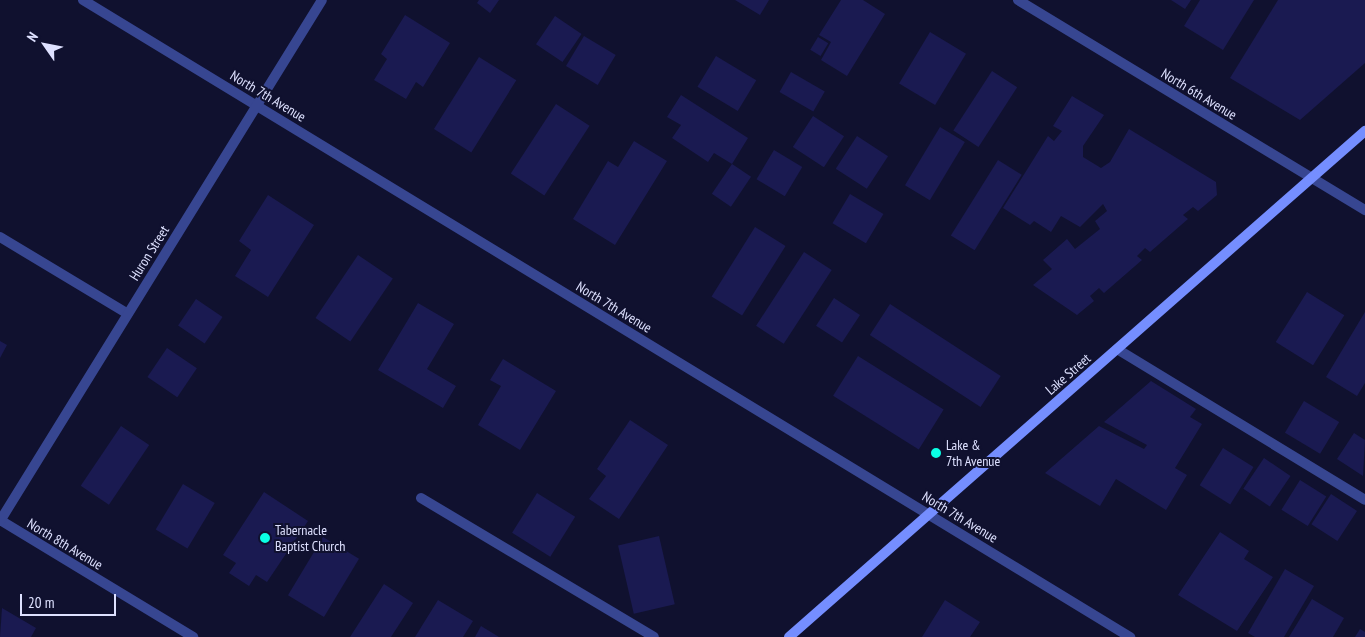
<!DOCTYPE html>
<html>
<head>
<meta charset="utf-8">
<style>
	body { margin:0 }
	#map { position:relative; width:1365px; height:637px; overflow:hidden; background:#10112f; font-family:"PT Sans Narrow",sans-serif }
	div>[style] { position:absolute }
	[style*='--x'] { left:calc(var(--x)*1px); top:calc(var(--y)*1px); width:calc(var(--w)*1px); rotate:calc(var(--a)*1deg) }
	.building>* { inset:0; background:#1a1a51; transform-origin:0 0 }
	.lane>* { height:10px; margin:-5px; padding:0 5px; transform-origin:5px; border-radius:5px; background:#374691 }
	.street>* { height:10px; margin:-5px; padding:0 5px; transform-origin:5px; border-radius:5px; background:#374691 }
	.secondary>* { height:10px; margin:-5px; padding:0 5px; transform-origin:5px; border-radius:5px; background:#758eff }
	.dots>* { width:14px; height:14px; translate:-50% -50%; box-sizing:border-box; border:2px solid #10112f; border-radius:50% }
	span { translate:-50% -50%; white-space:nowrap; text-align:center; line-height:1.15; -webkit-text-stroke:4px #10112f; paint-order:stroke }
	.street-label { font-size:14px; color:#dee1ff }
	.poi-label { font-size:14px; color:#dee1ff }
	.left { translate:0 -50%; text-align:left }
	.north { position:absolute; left:20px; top:20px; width:50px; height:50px; -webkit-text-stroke:4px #10112f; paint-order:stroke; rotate:303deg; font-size:14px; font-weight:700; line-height:20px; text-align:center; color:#dee1ff }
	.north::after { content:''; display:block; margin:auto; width:18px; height:22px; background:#dee1ff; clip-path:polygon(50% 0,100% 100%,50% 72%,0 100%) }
	.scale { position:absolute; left:20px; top:594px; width:96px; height:22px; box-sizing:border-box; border:2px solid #dee1ff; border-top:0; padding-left:6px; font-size:15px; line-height:18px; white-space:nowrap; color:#dee1ff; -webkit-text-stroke:4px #10112f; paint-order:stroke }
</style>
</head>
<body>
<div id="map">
	<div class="building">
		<div style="clip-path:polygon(479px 0,499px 0,490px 13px,477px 3px)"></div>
		<div style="clip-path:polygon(735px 0,769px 0,760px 15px)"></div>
		<div style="clip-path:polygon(841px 0,863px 0,885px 14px,847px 76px,821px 60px,831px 42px,819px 35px)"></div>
		<div style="clip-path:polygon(1171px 0,1191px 0,1185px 9px)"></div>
		<div style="clip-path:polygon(1200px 0,1254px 0,1223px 50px,1184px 26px)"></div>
		<div style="clip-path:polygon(1278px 0,1365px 0,1365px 63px,1300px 120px,1230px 78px)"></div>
		<div style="clip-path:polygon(405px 15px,450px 43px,423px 87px,416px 82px,406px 99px,374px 80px,387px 59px,381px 54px)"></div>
		<div style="left:555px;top:16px;width:32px;height:34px;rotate:34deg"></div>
		<div style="left:930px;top:32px;width:42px;height:60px;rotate:31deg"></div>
		<div style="left:584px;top:36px;width:37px;height:35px;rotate:31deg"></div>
		<div style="left:818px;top:37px;width:12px;height:15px;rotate:31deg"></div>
		<div style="left:716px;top:56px;width:47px;height:36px;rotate:31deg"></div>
		<div style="left:479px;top:57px;width:44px;height:85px;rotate:32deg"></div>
		<div style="left:992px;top:71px;width:30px;height:71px;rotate:33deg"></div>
		<div style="left:791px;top:72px;width:39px;height:23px;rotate:30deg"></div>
		<div style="clip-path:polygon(681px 95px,748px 138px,732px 164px,714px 153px,708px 162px,672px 138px,681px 125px,667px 117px)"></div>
		<div style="clip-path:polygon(1072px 96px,1104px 115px,1083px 146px,1083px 157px,1101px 168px,1110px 162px,1129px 129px,1216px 182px,1217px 195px,1198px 211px,1193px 207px,1183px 215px,1188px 219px,1150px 252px,1145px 248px,1137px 256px,1142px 260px,1104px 293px,1099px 288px,1090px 296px,1094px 301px,1077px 315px,1033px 285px,1052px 269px,1043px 260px,1067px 239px,1075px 249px,1100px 229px,1095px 221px,1107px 211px,1103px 204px,1080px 227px,1061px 216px,1051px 232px,1034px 221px,1030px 225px,1003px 208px,1048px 136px,1054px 141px,1062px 131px,1053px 126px)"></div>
		<div style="left:556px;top:104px;width:40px;height:83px;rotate:33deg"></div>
		<div style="left:813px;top:116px;width:37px;height:37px;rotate:33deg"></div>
		<div style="left:940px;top:127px;width:29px;height:68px;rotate:31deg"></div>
		<div style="left:857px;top:136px;width:37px;height:39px;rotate:33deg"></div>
		<div style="clip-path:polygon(634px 141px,667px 161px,615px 245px,573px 219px,608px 161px,618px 167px)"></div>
		<div style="left:774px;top:150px;width:33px;height:34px;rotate:31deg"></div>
		<div style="left:998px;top:160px;width:28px;height:89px;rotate:32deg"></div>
		<div style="left:732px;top:164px;width:23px;height:36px;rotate:34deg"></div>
		<div style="left:850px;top:194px;width:39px;height:34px;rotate:31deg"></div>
		<div style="clip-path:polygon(268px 195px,314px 225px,268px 297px,235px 276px,251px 250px,239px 241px)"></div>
		<div style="left:755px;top:227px;width:36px;height:82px;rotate:32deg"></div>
		<div style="left:804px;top:252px;width:33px;height:88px;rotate:33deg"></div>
		<div style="left:358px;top:255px;width:42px;height:76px;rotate:34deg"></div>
		<div style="left:1307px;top:292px;width:44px;height:59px;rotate:32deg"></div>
		<div style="left:834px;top:298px;width:31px;height:33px;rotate:33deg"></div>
		<div style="left:196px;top:299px;width:32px;height:32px;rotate:34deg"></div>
		<div style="clip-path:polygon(418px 303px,454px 324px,427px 369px,456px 386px,443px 408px,378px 370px)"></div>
		<div style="left:890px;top:304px;width:132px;height:37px;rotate:33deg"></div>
		<div style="clip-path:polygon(1365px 312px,1365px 383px,1357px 396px,1326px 377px)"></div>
		<div style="clip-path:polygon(0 341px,7px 345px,0 358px)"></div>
		<div style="left:167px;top:348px;width:36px;height:35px;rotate:34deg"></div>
		<div style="left:858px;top:356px;width:101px;height:47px;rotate:32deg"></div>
		<div style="clip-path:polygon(503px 359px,556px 391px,520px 450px,478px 425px,501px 386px,490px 380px)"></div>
		<div style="clip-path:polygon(1151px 381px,1196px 409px,1190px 417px,1202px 424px,1175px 468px,1187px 475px,1166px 510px,1116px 479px,1100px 506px,1045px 473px,1099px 426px,1144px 449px,1147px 445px,1104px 422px)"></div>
		<div style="left:1304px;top:401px;width:41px;height:37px;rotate:31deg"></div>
		<div style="clip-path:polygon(630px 420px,668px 445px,619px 519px,589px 499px,606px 476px,597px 469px)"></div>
		<div style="left:121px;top:426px;width:34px;height:72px;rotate:34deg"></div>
		<div style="clip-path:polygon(1354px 433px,1365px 440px,1363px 476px,1337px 459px)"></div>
		<div style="left:1223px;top:448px;width:36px;height:44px;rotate:32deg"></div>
		<div style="left:1264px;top:458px;width:32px;height:37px;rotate:34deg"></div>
		<div style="left:1300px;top:480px;width:31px;height:35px;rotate:32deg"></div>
		<div style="left:183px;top:484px;width:37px;height:53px;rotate:31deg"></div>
		<div style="clip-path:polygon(264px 492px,308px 521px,267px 582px,256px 575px,249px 586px,229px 573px,236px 563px,223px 555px)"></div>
		<div style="left:537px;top:493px;width:45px;height:47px;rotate:32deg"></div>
		<div style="left:1331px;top:494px;width:31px;height:36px;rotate:33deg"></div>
		<div style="clip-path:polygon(1220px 532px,1249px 551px,1244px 559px,1273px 577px,1237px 631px,1178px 595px)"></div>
		<div style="left:659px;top:536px;width:70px;height:42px;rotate:77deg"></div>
		<div style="left:323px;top:537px;width:42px;height:68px;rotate:31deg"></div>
		<div style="clip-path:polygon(1285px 569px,1314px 586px,1284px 637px,1255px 637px,1248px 633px)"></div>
		<div style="clip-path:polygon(384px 584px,413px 603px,391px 637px,350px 637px)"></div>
		<div style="clip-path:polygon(1312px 599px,1344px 618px,1333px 637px,1289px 637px)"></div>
		<div style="clip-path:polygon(438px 600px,473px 621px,463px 637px,415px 637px)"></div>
		<div style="clip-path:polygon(945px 600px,980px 622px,970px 637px,922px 637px)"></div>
		<div style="clip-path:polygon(2px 608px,36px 628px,31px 637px,0 637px)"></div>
		<div style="clip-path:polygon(481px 626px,499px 637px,475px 637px)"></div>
		<div style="clip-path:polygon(1360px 629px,1365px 632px,1365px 637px,1355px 637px)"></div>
	</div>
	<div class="lane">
		<div style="--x:0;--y:237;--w:149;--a:31"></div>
		<div style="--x:1117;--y:349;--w:290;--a:31.3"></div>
		<div style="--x:421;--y:498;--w:271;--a:30.8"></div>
	</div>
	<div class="street">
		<div style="--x:83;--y:0;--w:1226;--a:31.32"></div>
		<div style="--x:1018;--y:0;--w:406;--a:31.2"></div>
		<div style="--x:0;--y:520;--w:226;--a:31.2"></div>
		<div style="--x:0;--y:521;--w:612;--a:-58.28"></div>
	</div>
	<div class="secondary">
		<div style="--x:789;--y:637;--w:767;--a:-41.3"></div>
	</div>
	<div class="dots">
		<div style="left:936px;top:453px;background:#0affe5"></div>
		<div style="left:265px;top:538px;background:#0affe5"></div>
	</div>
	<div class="street-label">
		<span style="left:1199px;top:94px;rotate:31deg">North 6th Avenue</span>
		<span style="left:268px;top:96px;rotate:31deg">North 7th Avenue</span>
		<span style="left:149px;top:253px;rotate:-58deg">Huron Street</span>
		<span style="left:614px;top:307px;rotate:31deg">North 7th Avenue</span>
		<span style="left:1068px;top:374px;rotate:-41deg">Lake Street</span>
		<span style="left:960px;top:517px;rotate:31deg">North 7th Avenue</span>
		<span style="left:65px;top:544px;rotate:31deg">North 8th Avenue</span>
	</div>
	<div class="poi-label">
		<span class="left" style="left:946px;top:453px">Lake &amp;<br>7th Avenue</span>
		<span class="left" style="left:275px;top:538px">Tabernacle<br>Baptist Church</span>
	</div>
	<div class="north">N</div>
	<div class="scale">20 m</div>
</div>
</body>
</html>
